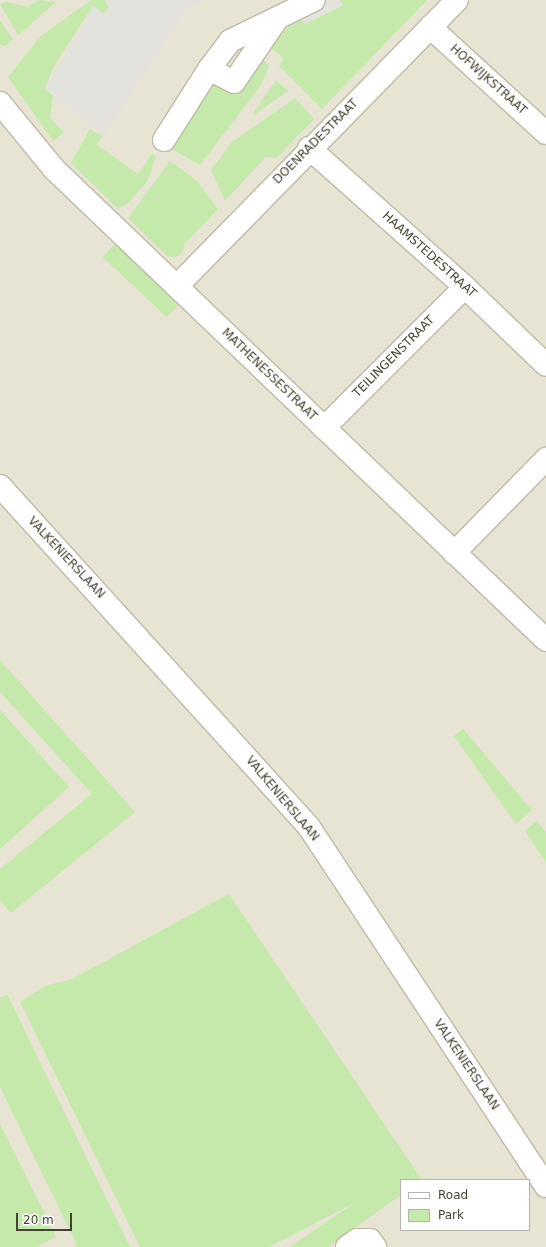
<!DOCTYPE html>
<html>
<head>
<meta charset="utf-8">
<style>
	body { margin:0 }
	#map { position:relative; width:546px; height:1247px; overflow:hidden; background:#f3f1e5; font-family:"DejaVu Sans",sans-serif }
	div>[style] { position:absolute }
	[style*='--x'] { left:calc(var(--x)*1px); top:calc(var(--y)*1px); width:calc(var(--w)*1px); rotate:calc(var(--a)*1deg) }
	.residential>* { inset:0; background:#e7e4d3 }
	.green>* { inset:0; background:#c4e9ab; transform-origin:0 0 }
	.parking>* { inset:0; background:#e4e2dd }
	.roads { filter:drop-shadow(1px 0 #bfbaa7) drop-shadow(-1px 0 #bfbaa7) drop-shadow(0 1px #bfbaa7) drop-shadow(0 -1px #bfbaa7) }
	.minor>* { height:22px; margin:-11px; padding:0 11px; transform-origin:11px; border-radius:11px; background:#fff }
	span { translate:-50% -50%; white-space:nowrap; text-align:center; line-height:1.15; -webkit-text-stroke:3.5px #fff; paint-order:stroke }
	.street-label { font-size:12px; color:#464234 }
	.legend { position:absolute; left:400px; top:1179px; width:130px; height:52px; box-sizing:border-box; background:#fff; border:1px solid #b5b3ae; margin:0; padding:5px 7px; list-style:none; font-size:12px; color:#464234 }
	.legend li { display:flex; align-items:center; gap:8px; height:20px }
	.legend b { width:20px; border:1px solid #b5b3ae }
	.scale { position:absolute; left:16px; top:1213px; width:56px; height:18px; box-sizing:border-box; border:2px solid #464234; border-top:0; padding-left:5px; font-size:12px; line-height:14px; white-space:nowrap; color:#464234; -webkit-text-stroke:3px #fff; paint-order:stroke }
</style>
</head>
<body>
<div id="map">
	<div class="residential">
		<div style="clip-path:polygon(evenodd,0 0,546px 0,546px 1247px,0 1247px,0 0,401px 1180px,529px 1180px,529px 1230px,401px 1230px,401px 1180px)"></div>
	</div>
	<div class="green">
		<div style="clip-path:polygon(39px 0,56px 2px,18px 35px,0 4px,5px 2px,27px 7px)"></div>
		<div style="clip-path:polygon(91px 0,105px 0,109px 8px,104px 13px,93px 6px,54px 66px,45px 89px,53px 95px,50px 118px,64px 132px,53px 141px,8px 77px,41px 36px)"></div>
		<div style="clip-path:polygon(340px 0,427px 0,322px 109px,279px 66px,284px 59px,271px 48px,298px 15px,305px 24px,343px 5px)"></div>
		<div style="clip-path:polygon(0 20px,13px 40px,5px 46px,0 45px)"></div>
		<div style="clip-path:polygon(263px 59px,269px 66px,261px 85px,200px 165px,170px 148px,210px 75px)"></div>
		<div style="clip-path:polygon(276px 80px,288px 91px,254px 115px,253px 113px)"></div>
		<div style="clip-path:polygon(295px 98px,314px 119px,276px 158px,266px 157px,225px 201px,211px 170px,232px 142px)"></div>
		<div style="clip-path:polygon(90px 129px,102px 136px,97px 145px,138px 174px,152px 154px,156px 157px,147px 182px,128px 203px,118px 209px,71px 163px)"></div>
		<div style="clip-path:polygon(170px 161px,196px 180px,218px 209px,185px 243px,182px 254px,174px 257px,167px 256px,128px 218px)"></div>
		<div style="left:115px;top:244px;width:88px;height:18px;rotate:43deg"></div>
		<div style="clip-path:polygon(0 660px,135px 812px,11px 913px,0 900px,0 869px,92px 794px,0 692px)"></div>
		<div style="clip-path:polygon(0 710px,69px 787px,0 849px)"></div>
		<div style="clip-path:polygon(463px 729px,532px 810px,516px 824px,454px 736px)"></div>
		<div style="clip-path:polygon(537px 821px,546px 832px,546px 862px,525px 831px)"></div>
		<div style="clip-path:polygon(229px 894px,422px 1180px,401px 1180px,401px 1195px,328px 1247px,289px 1247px,356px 1202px,269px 1247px,140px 1247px,20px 1002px,45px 986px,72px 979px)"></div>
		<div style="clip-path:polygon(7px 994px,130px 1247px,74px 1247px,77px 1245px,0 1087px,0 998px)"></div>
		<div style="clip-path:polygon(0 1124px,56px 1237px,36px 1247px,0 1247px)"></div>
	</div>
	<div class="parking">
		<div style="clip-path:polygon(105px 0,205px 0,185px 11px,104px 137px,45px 89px,93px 6px,104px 13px,109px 9px)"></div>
		<div style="clip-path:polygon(325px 0,340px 0,343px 5px,305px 24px,298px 15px)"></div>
	</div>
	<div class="roads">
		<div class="minor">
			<div style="--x:277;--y:19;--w:76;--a:124.3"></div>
			<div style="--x:234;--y:82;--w:28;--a:-153"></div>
			<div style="--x:209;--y:69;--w:35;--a:-53"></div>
			<div style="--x:230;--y:41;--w:93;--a:-26"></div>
			<div style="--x:430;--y:27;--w:157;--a:42.4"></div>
			<div style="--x:0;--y:103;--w:85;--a:50.7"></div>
			<div style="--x:54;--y:169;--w:681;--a:43.75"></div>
			<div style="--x:164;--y:140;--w:84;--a:-57.6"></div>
			<div style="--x:309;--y:148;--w:209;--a:41.7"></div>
			<div style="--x:465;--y:287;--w:112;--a:43.9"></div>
			<div style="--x:177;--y:286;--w:400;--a:-45.6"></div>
			<div style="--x:324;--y:428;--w:199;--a:-45"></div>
			<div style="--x:0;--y:486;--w:460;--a:47.8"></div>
			<div style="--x:309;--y:827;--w:430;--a:56.6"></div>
			<div style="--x:454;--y:553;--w:132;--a:-45.6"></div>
			<div style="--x:347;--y:1247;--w:12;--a:-35"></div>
			<div style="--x:357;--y:1240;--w:13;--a:0"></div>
			<div style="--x:370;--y:1240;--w:9;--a:54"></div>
		</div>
	</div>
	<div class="street-label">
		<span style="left:488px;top:80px;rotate:42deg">HOFWIJKSTRAAT</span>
		<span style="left:316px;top:142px;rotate:-45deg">DOENRADESTRAAT</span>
		<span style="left:429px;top:255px;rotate:42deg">HAAMSTEDESTRAAT</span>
		<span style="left:394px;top:357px;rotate:-45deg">TEILINGENSTRAAT</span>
		<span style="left:269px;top:375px;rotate:44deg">MATHENESSESTRAAT</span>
		<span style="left:66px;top:558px;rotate:47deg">VALKENIERSLAAN</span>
		<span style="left:282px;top:799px;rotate:50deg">VALKENIERSLAAN</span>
		<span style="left:466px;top:1065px;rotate:56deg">VALKENIERSLAAN</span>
	</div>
	<ul class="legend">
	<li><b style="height:5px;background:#fff"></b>Road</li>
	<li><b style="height:11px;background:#c4e9ab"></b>Park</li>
	</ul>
	<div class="scale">20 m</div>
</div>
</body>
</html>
